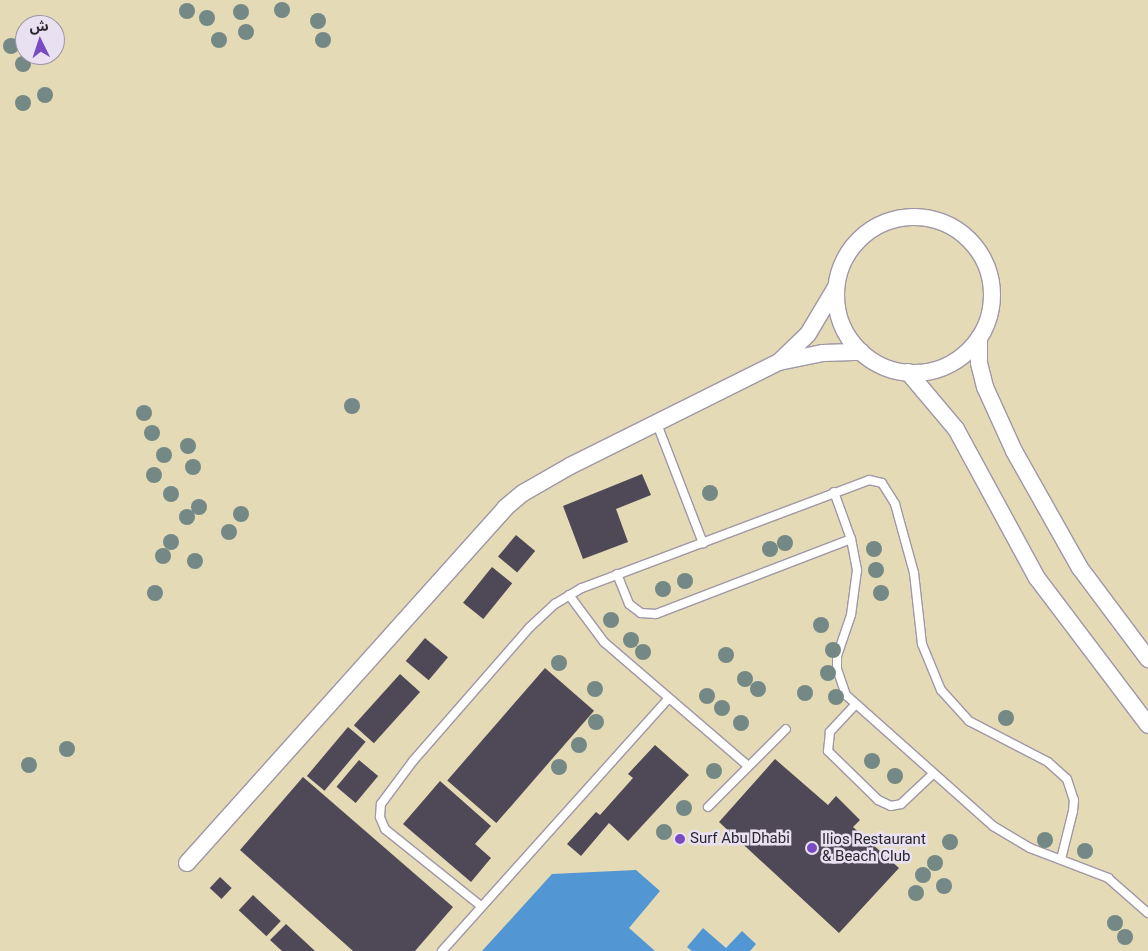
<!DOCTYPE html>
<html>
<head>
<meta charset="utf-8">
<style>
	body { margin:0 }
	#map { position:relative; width:1148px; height:951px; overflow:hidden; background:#e9e0f1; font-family:Roboto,"Noto Sans Arabic",sans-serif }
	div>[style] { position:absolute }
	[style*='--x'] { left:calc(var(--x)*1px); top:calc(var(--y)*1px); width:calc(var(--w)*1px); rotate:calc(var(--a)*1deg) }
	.sand>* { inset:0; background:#e4dab5 }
	.water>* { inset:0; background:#5296d3 }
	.building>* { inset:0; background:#4f4856; transform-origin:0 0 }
	.roads { filter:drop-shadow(1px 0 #9f97a6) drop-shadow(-1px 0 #9f97a6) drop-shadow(0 1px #9f97a6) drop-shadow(0 -1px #9f97a6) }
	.lane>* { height:8px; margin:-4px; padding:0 4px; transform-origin:4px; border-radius:4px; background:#fff }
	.street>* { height:16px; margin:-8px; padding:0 8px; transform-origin:8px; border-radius:8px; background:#fff }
	.street>.ring { margin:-8px; padding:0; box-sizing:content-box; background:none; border:16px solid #fff; border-radius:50% }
	.trees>* { width:16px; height:16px; margin:-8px; border-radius:50%; background:#748886 }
	.dots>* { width:14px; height:14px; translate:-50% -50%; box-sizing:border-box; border:2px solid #e9e0f1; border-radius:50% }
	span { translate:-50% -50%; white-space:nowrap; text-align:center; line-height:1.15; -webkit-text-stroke:5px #e9e0f1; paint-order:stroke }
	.poi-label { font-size:15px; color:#2a272d }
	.left { translate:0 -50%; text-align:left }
	.north { position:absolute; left:15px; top:15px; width:50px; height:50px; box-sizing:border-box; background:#e9e0f1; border:1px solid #9d96a3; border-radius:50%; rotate:356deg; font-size:14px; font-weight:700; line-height:20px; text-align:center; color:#2a272d }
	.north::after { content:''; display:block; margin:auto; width:18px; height:22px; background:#794bc3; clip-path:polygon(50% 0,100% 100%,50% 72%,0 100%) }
</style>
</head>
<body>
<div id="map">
	<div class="sand">
		<div style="clip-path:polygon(evenodd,0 0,1148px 0,1148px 951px,0 951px,0 0,25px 25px,55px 25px,55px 55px,25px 55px,25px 25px)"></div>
	</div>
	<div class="water">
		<div style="clip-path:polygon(636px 870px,660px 891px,629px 928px,655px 951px,482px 951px,552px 874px)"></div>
		<div style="clip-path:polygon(703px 928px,726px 948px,742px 931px,756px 944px,750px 951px,692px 951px,687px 947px)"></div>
	</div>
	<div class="building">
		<div style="clip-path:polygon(642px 474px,651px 495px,616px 509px,628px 542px,583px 559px,563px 506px)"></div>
		<div style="left:516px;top:535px;width:25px;height:28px;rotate:40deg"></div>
		<div style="left:492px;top:567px;width:26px;height:46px;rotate:39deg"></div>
		<div style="left:425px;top:638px;width:30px;height:30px;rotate:40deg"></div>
		<div style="left:545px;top:668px;width:65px;height:149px;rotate:41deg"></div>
		<div style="left:400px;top:674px;width:27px;height:69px;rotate:42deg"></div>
		<div style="left:348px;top:727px;width:23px;height:64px;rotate:40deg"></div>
		<div style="clip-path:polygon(655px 745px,689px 775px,628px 841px,609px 823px,581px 856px,567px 844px,596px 812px,600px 815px,633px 778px,628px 774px)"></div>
		<div style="clip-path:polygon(775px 759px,828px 805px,836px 796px,860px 820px,853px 827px,899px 868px,839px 933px,719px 822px)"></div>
		<div style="left:359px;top:760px;width:25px;height:35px;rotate:40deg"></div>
		<div style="clip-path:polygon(303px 777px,453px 907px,415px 951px,353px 951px,240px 850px)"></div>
		<div style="clip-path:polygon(440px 781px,491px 826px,475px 844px,491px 858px,471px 882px,403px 824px)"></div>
		<div style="left:220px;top:877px;width:16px;height:15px;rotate:43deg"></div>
		<div style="left:253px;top:895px;width:38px;height:21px;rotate:43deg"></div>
		<div style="clip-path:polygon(286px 924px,315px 951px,282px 951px,270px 940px)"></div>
	</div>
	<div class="roads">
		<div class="lane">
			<div style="--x:657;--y:424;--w:128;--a:68.9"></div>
			<div style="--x:834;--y:492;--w:50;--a:70.1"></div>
			<div style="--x:851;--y:539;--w:32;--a:79"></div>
			<div style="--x:857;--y:570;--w:45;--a:97.6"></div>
			<div style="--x:851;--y:615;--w:43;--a:108.9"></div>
			<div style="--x:837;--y:656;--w:13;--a:90"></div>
			<div style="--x:837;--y:669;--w:28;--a:71"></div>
			<div style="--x:846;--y:695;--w:197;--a:41.7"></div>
			<div style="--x:993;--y:826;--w:43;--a:30.7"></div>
			<div style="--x:1030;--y:848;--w:84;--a:21"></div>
			<div style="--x:1108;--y:878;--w:53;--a:41.2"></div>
			<div style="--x:617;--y:574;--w:32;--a:68"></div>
			<div style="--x:629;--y:604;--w:15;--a:37"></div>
			<div style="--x:641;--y:613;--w:15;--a:4"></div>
			<div style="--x:656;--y:614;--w:209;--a:-21"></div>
			<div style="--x:569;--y:595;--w:59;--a:53.3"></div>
			<div style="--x:604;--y:642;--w:190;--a:40.7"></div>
			<div style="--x:855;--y:705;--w:37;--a:133"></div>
			<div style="--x:830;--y:732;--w:19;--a:96"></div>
			<div style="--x:828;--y:751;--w:70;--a:44.4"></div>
			<div style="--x:878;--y:800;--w:14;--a:25"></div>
			<div style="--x:891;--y:806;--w:10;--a:-11"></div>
			<div style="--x:901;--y:804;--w:44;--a:-43.2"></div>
			<div style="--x:708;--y:807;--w:110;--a:-45"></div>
			<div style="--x:481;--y:906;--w:123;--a:-141.3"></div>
			<div style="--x:385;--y:829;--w:13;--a:-113"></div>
			<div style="--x:380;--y:817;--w:13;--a:-86"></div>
			<div style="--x:381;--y:804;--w:54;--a:-53.3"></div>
			<div style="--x:413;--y:761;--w:178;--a:-48.9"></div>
			<div style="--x:530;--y:627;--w:34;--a:-43"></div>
			<div style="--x:555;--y:604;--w:31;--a:-31"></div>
			<div style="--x:582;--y:588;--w:307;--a:-20.6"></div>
			<div style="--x:869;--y:480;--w:13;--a:13"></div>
			<div style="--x:882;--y:483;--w:25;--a:58"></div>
			<div style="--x:895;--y:504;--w:72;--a:74.6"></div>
			<div style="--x:914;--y:573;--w:71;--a:83.6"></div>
			<div style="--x:922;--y:644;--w:50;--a:67.6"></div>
			<div style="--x:941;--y:690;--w:42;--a:47.9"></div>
			<div style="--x:969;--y:721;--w:89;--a:27.4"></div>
			<div style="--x:1048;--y:762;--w:25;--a:42"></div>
			<div style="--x:1067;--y:779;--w:22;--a:72"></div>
			<div style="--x:1074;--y:800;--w:11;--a:95"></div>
			<div style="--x:1073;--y:811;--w:49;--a:104"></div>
			<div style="--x:442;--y:951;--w:338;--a:-48.1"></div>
		</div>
		<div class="street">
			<div class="ring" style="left:836px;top:217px;width:140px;height:140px"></div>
			<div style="--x:979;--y:338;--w:25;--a:90"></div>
			<div style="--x:979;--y:363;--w:25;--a:76"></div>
			<div style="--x:985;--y:387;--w:70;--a:65.6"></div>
			<div style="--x:1014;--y:451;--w:134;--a:60.6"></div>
			<div style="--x:1080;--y:568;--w:114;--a:53.2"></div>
			<div style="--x:779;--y:362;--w:40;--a:-44"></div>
			<div style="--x:808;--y:334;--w:55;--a:-59.2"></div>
			<div style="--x:908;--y:372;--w:75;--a:49.9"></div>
			<div style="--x:956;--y:429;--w:170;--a:61.5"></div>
			<div style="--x:1037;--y:578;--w:184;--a:52.9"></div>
			<div style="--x:187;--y:863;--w:477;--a:-48.1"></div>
			<div style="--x:505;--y:508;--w:23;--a:-40"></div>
			<div style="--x:523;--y:493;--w:54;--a:-29.9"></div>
			<div style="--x:570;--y:466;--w:233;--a:-26.5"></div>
			<div style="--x:779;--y:362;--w:45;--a:-11.6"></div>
			<div style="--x:823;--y:353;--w:38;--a:-2"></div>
		</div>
	</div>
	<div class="trees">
		<div style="left:282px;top:10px"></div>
		<div style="left:187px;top:11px"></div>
		<div style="left:241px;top:12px"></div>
		<div style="left:207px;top:18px"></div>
		<div style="left:318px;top:21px"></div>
		<div style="left:246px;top:32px"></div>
		<div style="left:219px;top:40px"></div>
		<div style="left:323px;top:40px"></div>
		<div style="left:11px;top:46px"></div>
		<div style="left:23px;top:64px"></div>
		<div style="left:45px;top:95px"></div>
		<div style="left:23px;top:103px"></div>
		<div style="left:352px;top:406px"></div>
		<div style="left:144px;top:413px"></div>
		<div style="left:152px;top:433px"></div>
		<div style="left:188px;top:446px"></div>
		<div style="left:164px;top:455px"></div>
		<div style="left:193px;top:467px"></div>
		<div style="left:154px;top:475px"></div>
		<div style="left:710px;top:493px"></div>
		<div style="left:171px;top:494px"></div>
		<div style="left:199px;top:507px"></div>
		<div style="left:241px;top:514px"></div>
		<div style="left:187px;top:517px"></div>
		<div style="left:229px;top:532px"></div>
		<div style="left:171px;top:542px"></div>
		<div style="left:785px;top:543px"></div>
		<div style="left:770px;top:549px"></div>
		<div style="left:874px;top:549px"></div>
		<div style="left:163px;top:556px"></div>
		<div style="left:195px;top:561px"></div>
		<div style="left:876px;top:570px"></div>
		<div style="left:685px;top:581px"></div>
		<div style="left:663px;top:589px"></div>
		<div style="left:155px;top:593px"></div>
		<div style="left:881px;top:593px"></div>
		<div style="left:611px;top:620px"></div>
		<div style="left:821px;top:625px"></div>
		<div style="left:631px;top:640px"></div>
		<div style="left:833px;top:650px"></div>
		<div style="left:643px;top:652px"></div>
		<div style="left:726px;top:655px"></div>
		<div style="left:559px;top:663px"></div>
		<div style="left:828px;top:673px"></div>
		<div style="left:745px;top:679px"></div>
		<div style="left:595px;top:689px"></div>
		<div style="left:758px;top:689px"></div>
		<div style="left:805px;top:693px"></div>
		<div style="left:707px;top:696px"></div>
		<div style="left:836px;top:697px"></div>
		<div style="left:722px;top:708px"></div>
		<div style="left:1006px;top:718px"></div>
		<div style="left:596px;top:722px"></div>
		<div style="left:741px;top:723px"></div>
		<div style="left:579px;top:745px"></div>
		<div style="left:67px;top:749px"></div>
		<div style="left:872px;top:761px"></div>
		<div style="left:29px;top:765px"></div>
		<div style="left:559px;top:767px"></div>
		<div style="left:714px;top:771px"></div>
		<div style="left:895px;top:776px"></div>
		<div style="left:684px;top:808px"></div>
		<div style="left:664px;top:832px"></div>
		<div style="left:1045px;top:840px"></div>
		<div style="left:950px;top:842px"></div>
		<div style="left:1085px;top:851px"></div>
		<div style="left:935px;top:863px"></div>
		<div style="left:923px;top:875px"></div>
		<div style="left:944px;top:886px"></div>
		<div style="left:916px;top:893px"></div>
		<div style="left:1115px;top:923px"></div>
		<div style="left:1125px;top:937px"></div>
	</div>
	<div class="dots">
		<div style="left:680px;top:839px;background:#794bc3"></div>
		<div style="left:812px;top:848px;background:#794bc3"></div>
	</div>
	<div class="poi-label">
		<span class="left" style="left:690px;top:839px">Surf Abu Dhabi</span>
		<span class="left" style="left:822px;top:848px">Ilios Restaurant<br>&amp; Beach Club</span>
	</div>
	<div class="north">ش</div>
</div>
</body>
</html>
